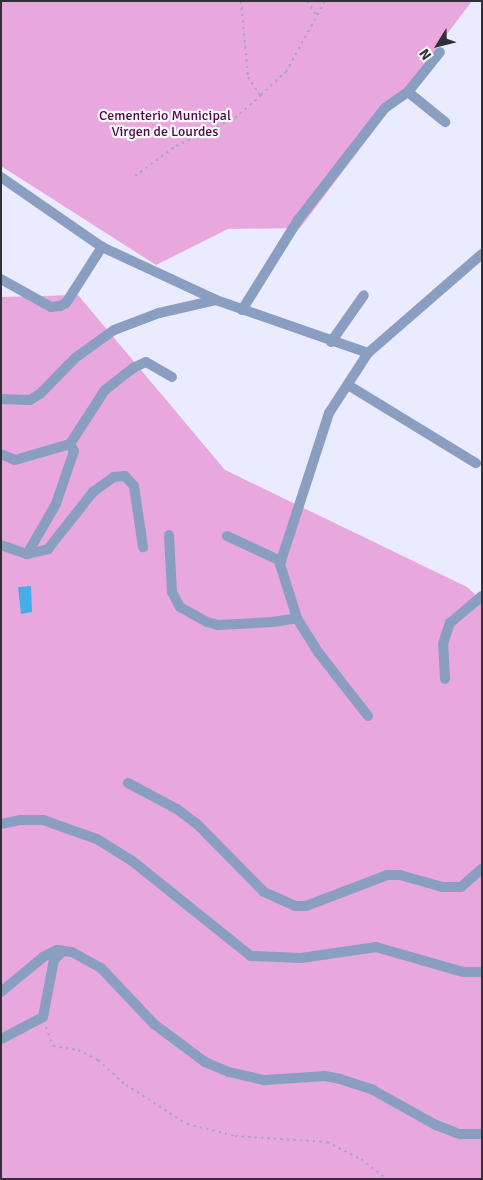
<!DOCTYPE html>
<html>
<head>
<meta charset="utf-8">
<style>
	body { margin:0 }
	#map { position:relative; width:483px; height:1180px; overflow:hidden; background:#eaebfe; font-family:Signika,sans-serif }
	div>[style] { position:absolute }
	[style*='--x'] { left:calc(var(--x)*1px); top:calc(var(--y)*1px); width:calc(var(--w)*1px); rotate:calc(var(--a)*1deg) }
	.green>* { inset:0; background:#e8a7dd }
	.water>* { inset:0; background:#46ade6 }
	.path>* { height:2px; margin-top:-1px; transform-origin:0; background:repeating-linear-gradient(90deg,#a7a8b6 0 2.5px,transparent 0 6.5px) }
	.street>* { height:10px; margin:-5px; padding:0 5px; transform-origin:5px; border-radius:5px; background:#899ec1 }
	span { translate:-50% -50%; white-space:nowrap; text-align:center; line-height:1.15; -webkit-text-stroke:4.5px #f9f9fd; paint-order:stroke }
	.park-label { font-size:14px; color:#4f0748 }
	.frame { position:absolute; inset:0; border:2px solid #303037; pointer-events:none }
	.north { position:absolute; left:413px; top:20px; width:50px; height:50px; -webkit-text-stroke:4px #f9f9fd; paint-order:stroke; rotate:234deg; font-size:14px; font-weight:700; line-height:20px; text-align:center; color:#303037 }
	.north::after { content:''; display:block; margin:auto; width:18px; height:22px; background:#303037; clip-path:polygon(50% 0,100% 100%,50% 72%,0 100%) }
</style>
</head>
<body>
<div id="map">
	<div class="green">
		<div style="clip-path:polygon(1px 1px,472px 1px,300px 228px,228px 229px,156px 265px,1px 166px)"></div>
		<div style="clip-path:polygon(78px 295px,225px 470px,467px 587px,482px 601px,482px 1179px,1px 1179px,1px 297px)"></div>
	</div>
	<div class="water">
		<div style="clip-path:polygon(31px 586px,32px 612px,21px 614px,18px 587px)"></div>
	</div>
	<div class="path">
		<div style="--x:241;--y:1;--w:76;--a:84.7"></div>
		<div style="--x:248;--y:77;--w:22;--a:56"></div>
		<div style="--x:307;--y:1;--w:18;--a:56"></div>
		<div style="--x:135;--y:176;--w:51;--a:-36.2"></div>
		<div style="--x:176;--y:146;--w:65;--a:-25.4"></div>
		<div style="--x:235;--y:118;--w:35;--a:-41"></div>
		<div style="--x:261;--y:95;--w:34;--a:-43"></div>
		<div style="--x:286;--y:72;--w:81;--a:-61.2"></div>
		<div style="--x:46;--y:1027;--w:20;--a:70"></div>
		<div style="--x:53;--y:1046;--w:25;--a:9"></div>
		<div style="--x:78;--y:1050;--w:22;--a:27"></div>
		<div style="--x:98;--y:1060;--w:38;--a:42"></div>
		<div style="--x:126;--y:1085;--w:72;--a:32.6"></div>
		<div style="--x:187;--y:1124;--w:49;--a:14"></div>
		<div style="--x:235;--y:1136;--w:92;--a:3.7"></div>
		<div style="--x:327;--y:1142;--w:38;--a:27"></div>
		<div style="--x:361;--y:1159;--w:33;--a:38"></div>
	</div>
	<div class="street">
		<div style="--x:408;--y:92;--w:48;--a:39"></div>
		<div style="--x:1;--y:177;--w:123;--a:34.7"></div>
		<div style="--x:102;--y:247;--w:126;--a:24.9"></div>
		<div style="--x:1;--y:279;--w:57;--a:29.2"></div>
		<div style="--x:51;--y:307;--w:9;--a:-6"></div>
		<div style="--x:60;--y:306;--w:7;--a:-27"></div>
		<div style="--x:66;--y:303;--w:67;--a:-57.3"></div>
		<div style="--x:242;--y:310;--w:106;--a:-58.1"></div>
		<div style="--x:298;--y:220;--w:142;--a:-52.2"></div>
		<div style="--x:385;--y:108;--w:28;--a:-35"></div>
		<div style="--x:408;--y:92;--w:51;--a:-51.3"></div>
		<div style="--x:331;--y:342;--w:57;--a:-54.9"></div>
		<div style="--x:348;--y:385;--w:150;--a:31.4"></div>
		<div style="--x:1;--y:399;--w:29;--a:2"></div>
		<div style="--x:30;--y:400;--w:12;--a:-31"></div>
		<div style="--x:40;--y:394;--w:50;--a:-45.8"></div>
		<div style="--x:75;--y:358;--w:48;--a:-35.7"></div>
		<div style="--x:114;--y:330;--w:48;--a:-20.7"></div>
		<div style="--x:159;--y:313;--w:58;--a:-12.8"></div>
		<div style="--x:216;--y:300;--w:161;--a:19.2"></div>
		<div style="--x:70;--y:444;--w:64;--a:-57.1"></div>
		<div style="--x:105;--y:390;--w:36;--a:-38"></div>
		<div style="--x:133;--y:368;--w:14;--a:-25"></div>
		<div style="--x:146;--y:362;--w:30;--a:30"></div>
		<div style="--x:1;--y:454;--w:15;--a:23"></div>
		<div style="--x:15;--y:460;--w:57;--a:-16.2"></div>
		<div style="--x:70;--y:444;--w:8;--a:60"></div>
		<div style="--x:74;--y:451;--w:56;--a:108.8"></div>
		<div style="--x:56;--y:504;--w:58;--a:120.1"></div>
		<div style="--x:27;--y:554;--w:28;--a:-161"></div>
		<div style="--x:169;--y:535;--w:57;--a:87"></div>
		<div style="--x:172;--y:592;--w:17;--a:62"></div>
		<div style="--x:180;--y:607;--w:31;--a:29"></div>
		<div style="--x:207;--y:622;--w:11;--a:15"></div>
		<div style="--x:218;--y:625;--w:55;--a:-3.1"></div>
		<div style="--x:273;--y:622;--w:24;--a:-9"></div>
		<div style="--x:227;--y:536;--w:60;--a:24.8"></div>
		<div style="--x:27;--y:554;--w:22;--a:-13"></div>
		<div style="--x:48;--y:549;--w:73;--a:-51.7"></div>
		<div style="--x:93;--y:492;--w:26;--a:-36"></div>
		<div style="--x:114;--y:477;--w:11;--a:-5"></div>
		<div style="--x:125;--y:476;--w:13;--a:48"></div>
		<div style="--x:134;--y:486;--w:62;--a:81.6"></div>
		<div style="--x:445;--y:679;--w:35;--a:-93"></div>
		<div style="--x:443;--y:644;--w:22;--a:-72"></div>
		<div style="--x:450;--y:623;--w:42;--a:-40.2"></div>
		<div style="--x:368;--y:716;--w:81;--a:-128"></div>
		<div style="--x:318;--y:652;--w:40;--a:-122"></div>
		<div style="--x:297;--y:618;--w:57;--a:-107.5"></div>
		<div style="--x:280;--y:564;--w:159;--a:-72"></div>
		<div style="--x:329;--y:413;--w:72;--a:-57"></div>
		<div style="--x:368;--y:353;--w:151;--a:-41"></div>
		<div style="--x:128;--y:783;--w:55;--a:28"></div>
		<div style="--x:177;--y:809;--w:26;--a:37"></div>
		<div style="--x:198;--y:825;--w:94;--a:45.4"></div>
		<div style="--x:264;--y:892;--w:34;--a:24"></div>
		<div style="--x:295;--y:906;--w:11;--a:0"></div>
		<div style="--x:306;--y:906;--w:87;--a:-20.9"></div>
		<div style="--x:387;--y:875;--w:13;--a:0"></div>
		<div style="--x:400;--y:875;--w:44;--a:15.9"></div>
		<div style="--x:442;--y:887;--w:19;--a:0"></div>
		<div style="--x:461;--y:887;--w:28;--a:-41"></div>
		<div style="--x:1;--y:824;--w:19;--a:-12"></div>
		<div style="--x:20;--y:820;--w:23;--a:0"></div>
		<div style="--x:43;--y:820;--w:57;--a:19.4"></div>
		<div style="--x:97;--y:839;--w:40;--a:32"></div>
		<div style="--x:131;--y:860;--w:154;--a:38.7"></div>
		<div style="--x:251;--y:956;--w:50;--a:2.3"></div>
		<div style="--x:301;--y:958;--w:76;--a:-8.3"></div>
		<div style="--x:376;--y:947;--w:91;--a:16"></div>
		<div style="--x:463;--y:972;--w:19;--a:0"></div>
		<div style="--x:1;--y:992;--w:55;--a:-39.8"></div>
		<div style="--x:43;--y:957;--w:16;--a:-27"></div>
		<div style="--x:57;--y:950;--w:15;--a:8"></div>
		<div style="--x:72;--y:952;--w:33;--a:29"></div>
		<div style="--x:101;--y:968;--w:77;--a:46.6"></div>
		<div style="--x:154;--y:1024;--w:64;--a:36.7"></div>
		<div style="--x:205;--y:1062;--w:26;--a:23"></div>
		<div style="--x:229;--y:1072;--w:37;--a:13"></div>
		<div style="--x:265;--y:1080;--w:60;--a:-3.8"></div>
		<div style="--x:325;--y:1076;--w:15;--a:11"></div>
		<div style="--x:340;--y:1079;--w:35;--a:18"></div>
		<div style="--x:373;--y:1090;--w:72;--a:29.1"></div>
		<div style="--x:436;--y:1125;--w:26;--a:21"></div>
		<div style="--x:460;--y:1134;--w:22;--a:0"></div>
		<div style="--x:1;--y:1039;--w:47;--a:-27.6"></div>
		<div style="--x:43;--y:1017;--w:58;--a:-79.1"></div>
		<div style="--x:54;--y:960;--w:13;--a:-45"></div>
	</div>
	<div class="park-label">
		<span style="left:165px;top:124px">Cementerio Municipal<br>Virgen de Lourdes</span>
	</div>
	<div class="frame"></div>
	<div class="north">N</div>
</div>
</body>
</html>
